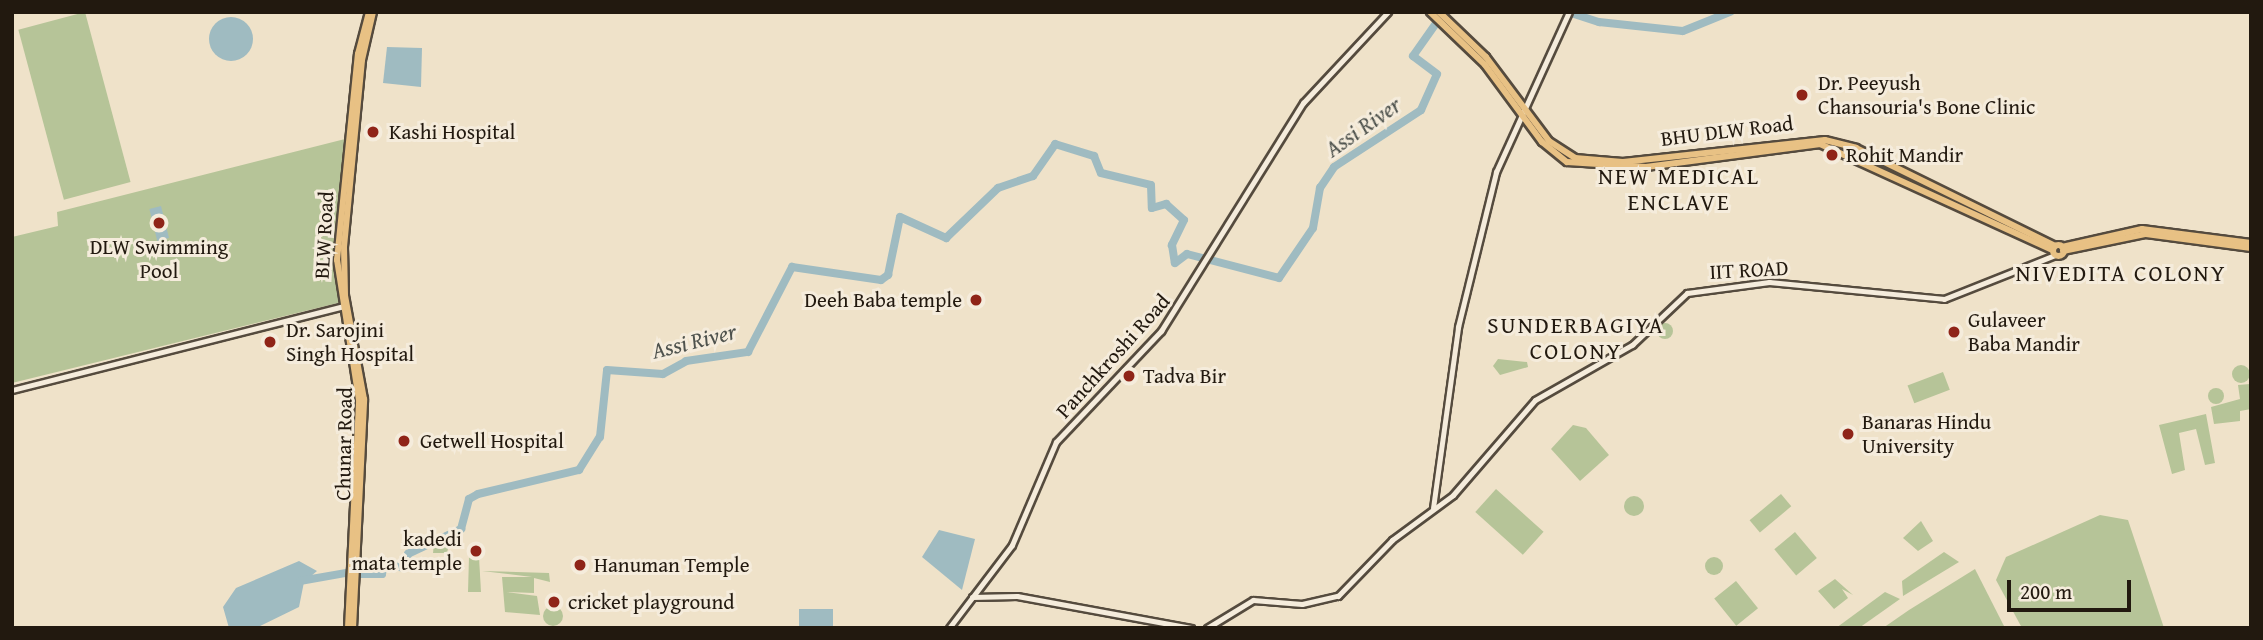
<!DOCTYPE html>
<html>
<head>
<meta charset="utf-8">
<style>
	body { margin:0 }
	#map { position:relative; width:2263px; height:640px; overflow:hidden; background:#efe2c9; font-family:"Gentium Book Plus",serif }
	div>[style] { position:absolute }
	[style*='--x'] { left:calc(var(--x)*1px); top:calc(var(--y)*1px); width:calc(var(--w)*1px); rotate:calc(var(--a)*1deg) }
	.green>* { inset:0; background:#b6c498; transform-origin:0 0 }
	.round { border-radius:50% }
	.water>* { inset:0; background:#9fbbc1; transform-origin:0 0 }
	.stream>* { height:2px; margin:-1px; padding:0 1px; transform-origin:1px; border-radius:1px; background:#9fbbc1 }
	.river>* { height:8px; margin:-4px; padding:0 4px; transform-origin:4px; border-radius:4px; background:#9fbbc1 }
	.roads { filter:drop-shadow(2px 0 #554b3e) drop-shadow(-2px 0 #554b3e) drop-shadow(0 2px #554b3e) drop-shadow(0 -2px #554b3e) }
	.minor>* { height:5px; margin:-2.5px; padding:0 2.5px; transform-origin:2.5px; border-radius:2.5px; background:#f5ecdc }
	.major>* { height:6px; margin:-3px; padding:0 3px; transform-origin:3px; border-radius:3px; background:#e8c184 }
	.major>.ring { margin:-3px; padding:0; box-sizing:content-box; background:none; border:6px solid #e8c184; border-radius:50% }
	.dots>* { width:19px; height:19px; translate:-50% -50%; box-sizing:border-box; border:4px solid #f5ecdc; border-radius:50% }
	span { translate:-50% -50%; white-space:nowrap; text-align:center; line-height:1.15; -webkit-text-stroke:6px #f5ecdc; paint-order:stroke }
	.poi-label { font-size:21px; color:#22190f }
	.left { translate:0 -50%; text-align:left }
	.right { translate:-100% -50%; text-align:right }
	.street-label { font-size:21px; color:#22190f }
	.water-label { font-size:23px; color:#4e524d; font-style:italic }
	.neighbourhood-label { font-size:23px; color:#22190f; letter-spacing:2px }
	.frame { position:absolute; inset:0; border:14px solid #22190f; pointer-events:none }
	.scale { position:absolute; left:2007px; top:580px; width:124px; height:32px; box-sizing:border-box; border:4px solid #22190f; border-top:0; padding-left:9px; font-size:21px; line-height:24px; white-space:nowrap; color:#22190f; -webkit-text-stroke:5px #f5ecdc; paint-order:stroke }
</style>
</head>
<body>
<div id="map">
	<div class="green">
		<div style="left:85px;top:12px;width:176px;height:69px;rotate:75deg"></div>
		<div style="clip-path:polygon(345px 139px,338px 303px,12px 383px,12px 237px,58px 226px,57px 212px)"></div>
		<div class="round" style="left:1657px;top:323px;width:16px;height:16px"></div>
		<div style="clip-path:polygon(1498px 359px,1527px 362px,1528px 367px,1500px 375px,1493px 366px)"></div>
		<div class="round" style="left:2232px;top:365px;width:18px;height:18px"></div>
		<div style="left:1943px;top:372px;width:19px;height:38px;rotate:69deg"></div>
		<div style="clip-path:polygon(2250px 384px,2251px 409px,2240px 411px,2240px 421px,2214px 424px,2211px 407px,2240px 399px,2238px 385px)"></div>
		<div class="round" style="left:2208px;top:388px;width:16px;height:16px"></div>
		<div style="clip-path:polygon(2206px 414px,2215px 463px,2205px 465px,2196px 429px,2179px 433px,2185px 470px,2172px 474px,2159px 425px)"></div>
		<div style="clip-path:polygon(1573px 425px,1586px 428px,1609px 455px,1580px 481px,1551px 449px)"></div>
		<div style="left:1496px;top:489px;width:64px;height:31px;rotate:42deg"></div>
		<div style="left:1781px;top:494px;width:16px;height:41px;rotate:50deg"></div>
		<div class="round" style="left:1624px;top:496px;width:20px;height:20px"></div>
		<div style="clip-path:polygon(2100px 515px,2128px 520px,2164px 628px,2022px 628px,1996px 580px,2006px 557px)"></div>
		<div style="clip-path:polygon(1921px 521px,1933px 541px,1918px 551px,1903px 538px)"></div>
		<div style="left:1795px;top:532px;width:34px;height:27px;rotate:50deg"></div>
		<div style="clip-path:polygon(451px 535px,447px 553px,433px 553px,434px 544px)"></div>
		<div style="clip-path:polygon(1944px 552px,1959px 562px,1903px 596px,1902px 581px)"></div>
		<div style="clip-path:polygon(469px 557px,479px 557px,481px 592px,468px 592px)"></div>
		<div class="round" style="left:1705px;top:557px;width:18px;height:18px"></div>
		<div style="clip-path:polygon(1975px 569px,2005px 628px,1883px 628px,1909px 610px)"></div>
		<div style="clip-path:polygon(482px 571px,549px 573px,550px 582px,534px 578px,534px 593px,506px 592px,537px 596px,540px 615px,505px 612px,502px 577px,532px 577px)"></div>
		<div style="clip-path:polygon(1835px 579px,1853px 595px,1842px 589px,1848px 598px,1834px 609px,1818px 591px)"></div>
		<div style="left:1736px;top:581px;width:35px;height:28px;rotate:51deg"></div>
		<div style="clip-path:polygon(1885px 592px,1900px 599px,1859px 628px,1836px 628px)"></div>
		<div class="round" style="left:543px;top:606px;width:20px;height:20px"></div>
	</div>
	<div class="water">
		<div class="round" style="left:209px;top:17px;width:44px;height:44px"></div>
		<div style="clip-path:polygon(387px 47px,422px 48px,421px 87px,383px 83px)"></div>
		<div style="left:161px;top:206px;width:33px;height:12px;rotate:76deg"></div>
		<div style="clip-path:polygon(939px 530px,975px 539px,962px 590px,922px 557px)"></div>
		<div style="clip-path:polygon(299px 561px,317px 571px,304px 582px,299px 607px,256px 628px,229px 628px,223px 607px,236px 588px)"></div>
		<div style="left:799px;top:609px;width:34px;height:19px"></div>
	</div>
	<div class="stream">
		<div style="--x:461;--y:523;--w:28;--a:-73"></div>
		<div style="--x:409;--y:550;--w:51;--a:-24.5"></div>
	</div>
	<div class="river">
		<div style="--x:1568;--y:12;--w:33;--a:18"></div>
		<div style="--x:1599;--y:22;--w:84;--a:6.1"></div>
		<div style="--x:1683;--y:31;--w:51;--a:-22"></div>
		<div style="--x:358;--y:574;--w:24;--a:0"></div>
		<div style="--x:382;--y:574;--w:10;--a:-79"></div>
		<div style="--x:384;--y:564;--w:20;--a:11"></div>
		<div style="--x:404;--y:568;--w:15;--a:-74"></div>
		<div style="--x:408;--y:554;--w:59;--a:-25.3"></div>
		<div style="--x:461;--y:529;--w:31;--a:-75"></div>
		<div style="--x:469;--y:499;--w:10;--a:-29"></div>
		<div style="--x:478;--y:494;--w:104;--a:-13.4"></div>
		<div style="--x:579;--y:470;--w:39;--a:-58"></div>
		<div style="--x:600;--y:437;--w:67;--a:-84"></div>
		<div style="--x:607;--y:370;--w:56;--a:4.1"></div>
		<div style="--x:663;--y:374;--w:26;--a:-29"></div>
		<div style="--x:686;--y:361;--w:63;--a:-8.3"></div>
		<div style="--x:748;--y:352;--w:96;--a:-62.6"></div>
		<div style="--x:792;--y:267;--w:90;--a:8.3"></div>
		<div style="--x:881;--y:280;--w:9;--a:-36"></div>
		<div style="--x:888;--y:275;--w:59;--a:-78.3"></div>
		<div style="--x:900;--y:217;--w:51;--a:24.5"></div>
		<div style="--x:946;--y:238;--w:72;--a:-43.9"></div>
		<div style="--x:998;--y:188;--w:37;--a:-19"></div>
		<div style="--x:1033;--y:176;--w:39;--a:-55"></div>
		<div style="--x:1055;--y:144;--w:41;--a:17.1"></div>
		<div style="--x:1094;--y:156;--w:18;--a:68"></div>
		<div style="--x:1101;--y:173;--w:51;--a:13.5"></div>
		<div style="--x:1151;--y:185;--w:23;--a:88"></div>
		<div style="--x:1152;--y:208;--w:15;--a:-16"></div>
		<div style="--x:1166;--y:204;--w:24;--a:42"></div>
		<div style="--x:1184;--y:220;--w:28;--a:116"></div>
		<div style="--x:1172;--y:245;--w:18;--a:81"></div>
		<div style="--x:1175;--y:263;--w:15;--a:-37"></div>
		<div style="--x:1187;--y:254;--w:95;--a:14.6"></div>
		<div style="--x:1279;--y:278;--w:60;--a:-55.8"></div>
		<div style="--x:1313;--y:228;--w:41;--a:-80.1"></div>
		<div style="--x:1320;--y:188;--w:25;--a:-56"></div>
		<div style="--x:1334;--y:167;--w:104;--a:-33.2"></div>
		<div style="--x:1421;--y:110;--w:39;--a:-66"></div>
		<div style="--x:1437;--y:74;--w:30;--a:-143"></div>
		<div style="--x:1413;--y:56;--w:54;--a:-54.8"></div>
		<div style="--x:300;--y:581;--w:47;--a:-9.9"></div>
	</div>
	<div class="roads">
		<div class="minor">
			<div style="--x:12;--y:390;--w:343;--a:-14.2"></div>
			<div style="--x:1433;--y:508;--w:183;--a:-82.1"></div>
			<div style="--x:1458;--y:327;--w:160;--a:-76.2"></div>
			<div style="--x:1496;--y:172;--w:176;--a:-65.5"></div>
			<div style="--x:972;--y:597;--w:45;--a:-1.3"></div>
			<div style="--x:1017;--y:596;--w:177;--a:10.4"></div>
			<div style="--x:949;--y:628;--w:104;--a:-52.8"></div>
			<div style="--x:1012;--y:545;--w:112;--a:-66.9"></div>
			<div style="--x:1056;--y:442;--w:153;--a:-46.6"></div>
			<div style="--x:1161;--y:331;--w:269;--a:-58.1"></div>
			<div style="--x:1303;--y:103;--w:125;--a:-47"></div>
			<div style="--x:1207;--y:628;--w:54;--a:-31.3"></div>
			<div style="--x:1253;--y:600;--w:49;--a:4.7"></div>
			<div style="--x:1302;--y:604;--w:37;--a:-13"></div>
			<div style="--x:1338;--y:596;--w:78;--a:-46"></div>
			<div style="--x:1392;--y:540;--w:76;--a:-36.4"></div>
			<div style="--x:1453;--y:495;--w:125;--a:-49.2"></div>
			<div style="--x:1535;--y:400;--w:112;--a:-29.6"></div>
			<div style="--x:1632;--y:345;--w:76;--a:-43.4"></div>
			<div style="--x:1687;--y:293;--w:83;--a:-7.6"></div>
			<div style="--x:1769;--y:282;--w:176;--a:5.5"></div>
			<div style="--x:1944;--y:299;--w:119;--a:-21.6"></div>
		</div>
		<div class="major">
			<div style="--x:1430;--y:12;--w:76;--a:43.9"></div>
			<div style="--x:1485;--y:65;--w:96;--a:53.5"></div>
			<div style="--x:1542;--y:142;--w:32;--a:39"></div>
			<div style="--x:1567;--y:162;--w:79;--a:3.6"></div>
			<div style="--x:1646;--y:167;--w:176;--a:-7.5"></div>
			<div style="--x:1820;--y:144;--w:256;--a:24.5"></div>
			<div style="--x:1439;--y:12;--w:65;--a:43.8"></div>
			<div style="--x:1486;--y:57;--w:105;--a:53.1"></div>
			<div style="--x:1549;--y:141;--w:31;--a:33"></div>
			<div style="--x:1575;--y:158;--w:48;--a:4.8"></div>
			<div style="--x:1623;--y:162;--w:203;--a:-6.2"></div>
			<div style="--x:1825;--y:140;--w:32;--a:14"></div>
			<div style="--x:1856;--y:148;--w:222;--a:26.2"></div>
			<div class="ring" style="left:2052.5px;top:244.5px;width:5px;height:5px"></div>
			<div style="--x:2062;--y:247;--w:82;--a:-12.7"></div>
			<div style="--x:2142;--y:229;--w:110;--a:7.3"></div>
			<div style="--x:2063;--y:251;--w:85;--a:-11.6"></div>
			<div style="--x:2146;--y:234;--w:106;--a:7.6"></div>
			<div style="--x:348;--y:628;--w:228;--a:-87.2"></div>
			<div style="--x:359;--y:400;--w:142;--a:-98.9"></div>
			<div style="--x:337;--y:260;--w:207;--a:-84.2"></div>
			<div style="--x:358;--y:54;--w:43;--a:-75.3"></div>
			<div style="--x:353;--y:628;--w:229;--a:-87.2"></div>
			<div style="--x:364;--y:399;--w:106;--a:-100.4"></div>
			<div style="--x:345;--y:295;--w:48;--a:-91.2"></div>
			<div style="--x:344;--y:247;--w:188;--a:-84.5"></div>
			<div style="--x:362;--y:60;--w:49;--a:-77.1"></div>
		</div>
	</div>
	<div class="dots">
		<div style="left:1802px;top:95px;background:#8f2418"></div>
		<div style="left:373px;top:132px;background:#8f2418"></div>
		<div style="left:1832px;top:155px;background:#8f2418"></div>
		<div style="left:159px;top:223px;background:#8f2418"></div>
		<div style="left:976px;top:300px;background:#8f2418"></div>
		<div style="left:1954px;top:332px;background:#8f2418"></div>
		<div style="left:270px;top:342px;background:#8f2418"></div>
		<div style="left:1129px;top:376px;background:#8f2418"></div>
		<div style="left:1848px;top:434px;background:#8f2418"></div>
		<div style="left:404px;top:441px;background:#8f2418"></div>
		<div style="left:476px;top:551px;background:#8f2418"></div>
		<div style="left:580px;top:565px;background:#8f2418"></div>
		<div style="left:554px;top:602px;background:#8f2418"></div>
	</div>
	<div class="poi-label">
		<span class="left" style="left:1818px;top:95px">Dr. Peeyush<br>Chansouria's Bone Clinic</span>
		<span class="left" style="left:389px;top:132px">Kashi Hospital</span>
		<span class="left" style="left:1846px;top:155px">Rohit Mandir</span>
		<span style="left:159px;top:259px">DLW Swimming<br>Pool</span>
		<span class="right" style="left:962px;top:300px">Deeh Baba temple</span>
		<span class="left" style="left:1968px;top:332px">Gulaveer<br>Baba Mandir</span>
		<span class="left" style="left:286px;top:342px">Dr. Sarojini<br>Singh Hospital</span>
		<span class="left" style="left:1143px;top:376px">Tadva Bir</span>
		<span class="left" style="left:1862px;top:434px">Banaras Hindu<br>University</span>
		<span class="left" style="left:420px;top:441px">Getwell Hospital</span>
		<span class="right" style="left:462px;top:551px">kadedi<br>mata temple</span>
		<span class="left" style="left:594px;top:565px">Hanuman Temple</span>
		<span class="left" style="left:568px;top:602px">cricket playground</span>
	</div>
	<div class="street-label">
		<span style="left:1727px;top:131px;rotate:-7deg">BHU DLW Road</span>
		<span style="left:324px;top:235px;rotate:-87deg">BLW Road</span>
		<span style="left:1749px;top:270px;rotate:-3deg">IIT ROAD</span>
		<span style="left:1113px;top:356px;rotate:-48deg">Panchkroshi Road</span>
		<span style="left:344px;top:444px;rotate:-89deg">Chunar Road</span>
	</div>
	<div class="water-label">
		<span style="left:1363px;top:127px;rotate:-35deg">Assi River</span>
		<span style="left:694px;top:341px;rotate:-14deg">Assi River</span>
	</div>
	<div class="neighbourhood-label">
		<span style="left:1679px;top:189px">NEW MEDICAL<br>ENCLAVE</span>
		<span style="left:2121px;top:273px">NIVEDITA COLONY</span>
		<span style="left:1576px;top:338px">SUNDERBAGIYA<br>COLONY</span>
	</div>
	<div class="frame"></div>
	<div class="scale">200 m</div>
</div>
</body>
</html>
